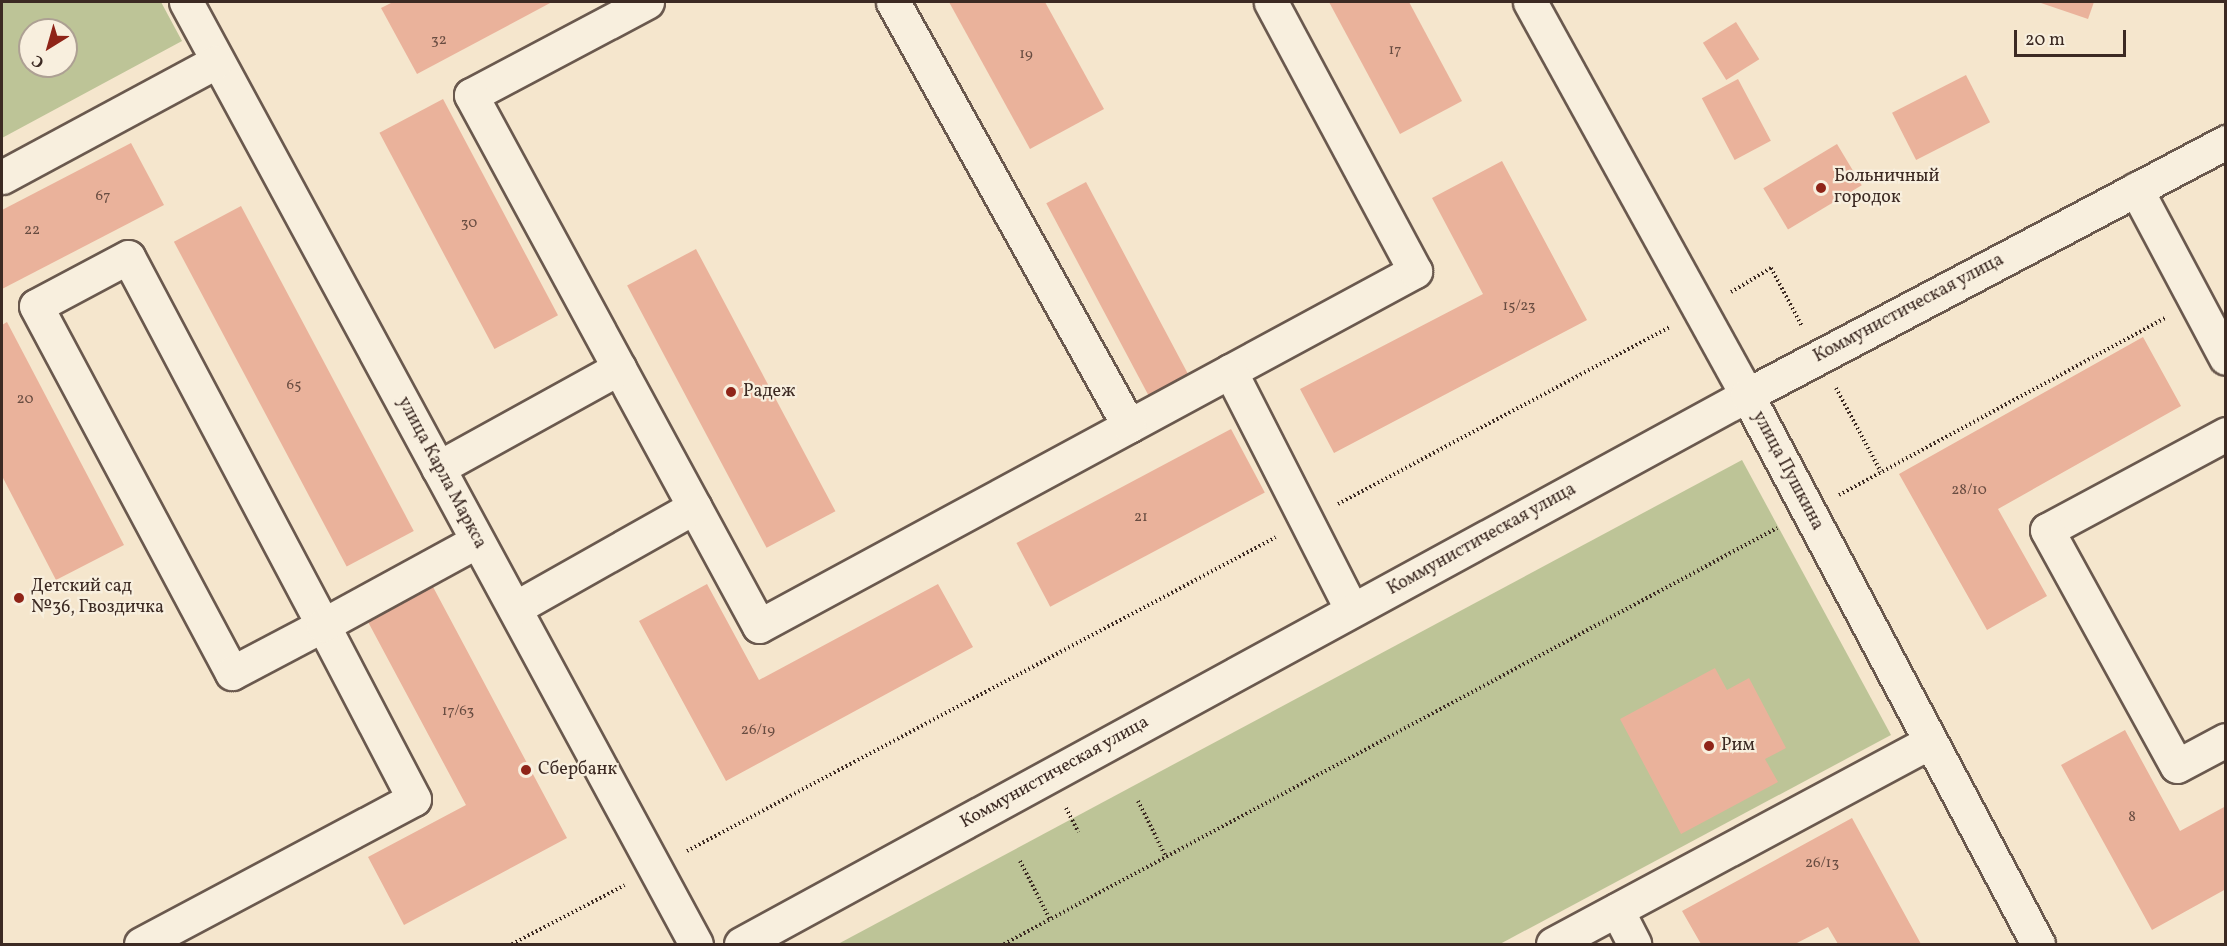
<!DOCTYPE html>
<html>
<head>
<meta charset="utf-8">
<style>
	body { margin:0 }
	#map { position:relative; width:2227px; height:946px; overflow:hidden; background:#f5e6cd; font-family:Vollkorn,serif }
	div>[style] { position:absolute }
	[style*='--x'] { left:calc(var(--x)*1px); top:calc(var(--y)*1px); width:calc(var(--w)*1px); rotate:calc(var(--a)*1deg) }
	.green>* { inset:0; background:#bdc497 }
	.building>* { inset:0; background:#eab29b; transform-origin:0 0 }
	.path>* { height:4px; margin-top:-2px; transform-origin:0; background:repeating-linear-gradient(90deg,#3c2a23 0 1.5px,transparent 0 4.5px) }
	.roads { filter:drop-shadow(2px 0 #6a594e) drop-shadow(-2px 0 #6a594e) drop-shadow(0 2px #6a594e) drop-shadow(0 -2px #6a594e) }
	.minor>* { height:33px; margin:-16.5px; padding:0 16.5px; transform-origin:16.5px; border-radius:16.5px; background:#f8efde }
	.dots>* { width:16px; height:16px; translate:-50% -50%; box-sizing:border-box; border:3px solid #f8efde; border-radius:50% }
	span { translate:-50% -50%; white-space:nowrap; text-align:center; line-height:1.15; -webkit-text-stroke:4.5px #f8efde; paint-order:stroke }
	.number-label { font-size:15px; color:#684c41 }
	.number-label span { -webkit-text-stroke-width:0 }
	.poi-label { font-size:18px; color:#3c2a23 }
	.left { translate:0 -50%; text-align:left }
	.street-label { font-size:18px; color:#3c2a23 }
	.frame { position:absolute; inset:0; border:3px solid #3c2a23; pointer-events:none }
	.north { position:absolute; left:18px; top:18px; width:60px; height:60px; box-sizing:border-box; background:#f8efde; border:2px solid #ada093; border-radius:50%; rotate:217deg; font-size:16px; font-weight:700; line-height:24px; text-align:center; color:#3c2a23 }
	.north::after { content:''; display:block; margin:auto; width:21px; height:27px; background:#8f2418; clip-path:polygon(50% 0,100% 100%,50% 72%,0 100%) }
	.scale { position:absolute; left:2014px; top:30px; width:112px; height:27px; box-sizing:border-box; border:3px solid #3c2a23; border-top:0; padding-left:8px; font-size:18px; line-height:21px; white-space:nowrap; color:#3c2a23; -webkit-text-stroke:4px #f8efde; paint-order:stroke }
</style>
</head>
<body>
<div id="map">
	<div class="green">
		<div style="clip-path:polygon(evenodd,2px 2px,161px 2px,182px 41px,2px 138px,2px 2px,30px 30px,66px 30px,66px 66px,30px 66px,30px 30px)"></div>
		<div style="clip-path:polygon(1742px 460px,1891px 735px,1500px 944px,838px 944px)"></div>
	</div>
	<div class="building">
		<div style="clip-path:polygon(393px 2px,552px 2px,417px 74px,381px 8px)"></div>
		<div style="clip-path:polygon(949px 2px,1045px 2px,1104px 109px,1030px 149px)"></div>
		<div style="clip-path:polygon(1329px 2px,1409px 2px,1462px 101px,1400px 134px)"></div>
		<div style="clip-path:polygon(2038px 2px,2094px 2px,2088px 19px)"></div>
		<div style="left:1736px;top:22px;width:44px;height:39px;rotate:58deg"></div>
		<div style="left:1966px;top:75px;width:53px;height:83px;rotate:63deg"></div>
		<div style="left:1738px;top:79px;width:70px;height:41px;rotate:62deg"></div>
		<div style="left:443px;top:99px;width:245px;height:72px;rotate:62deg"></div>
		<div style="clip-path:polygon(131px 143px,164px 205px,2px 289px,2px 210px)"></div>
		<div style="left:1837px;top:144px;width:48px;height:86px;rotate:59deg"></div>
		<div style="clip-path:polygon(1502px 161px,1587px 320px,1334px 453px,1300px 389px,1483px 294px,1432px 198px)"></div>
		<div style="left:1086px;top:182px;width:221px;height:45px;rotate:62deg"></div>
		<div style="left:241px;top:206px;width:368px;height:76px;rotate:62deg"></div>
		<div style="left:696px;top:249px;width:297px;height:78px;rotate:62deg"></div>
		<div style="clip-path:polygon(7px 322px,124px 545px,56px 580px,2px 476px,2px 325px)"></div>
		<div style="clip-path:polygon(2143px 337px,2181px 406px,1998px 509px,2047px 596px,1987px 630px,1899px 474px)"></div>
		<div style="left:1231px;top:429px;width:72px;height:243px;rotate:62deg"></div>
		<div style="clip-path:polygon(707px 584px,759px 680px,938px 584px,973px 647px,726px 781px,639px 621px)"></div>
		<div style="clip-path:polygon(432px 585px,567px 838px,404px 925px,368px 857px,466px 805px,367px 620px)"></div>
		<div style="clip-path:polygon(1715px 668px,1727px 690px,1749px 678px,1786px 748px,1765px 759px,1778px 782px,1681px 834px,1620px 719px)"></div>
		<div style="clip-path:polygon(2125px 730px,2180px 831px,2226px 806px,2226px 889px,2152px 930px,2061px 765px)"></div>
		<div style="clip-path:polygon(1852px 818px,1921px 944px,1838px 944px,1828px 927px,1795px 944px,1701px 944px,1682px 911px)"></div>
	</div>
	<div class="path">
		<div style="--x:1731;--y:292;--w:47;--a:-31"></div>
		<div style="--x:1771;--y:268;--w:66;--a:61.9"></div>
		<div style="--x:1836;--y:388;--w:95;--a:61.8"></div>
		<div style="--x:1839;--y:495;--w:371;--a:-28.5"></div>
		<div style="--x:1338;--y:504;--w:376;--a:-28.1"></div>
		<div style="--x:1138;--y:801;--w:63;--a:63.4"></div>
		<div style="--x:1066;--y:808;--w:27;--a:63"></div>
		<div style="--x:687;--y:851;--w:667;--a:-28.06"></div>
		<div style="--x:1020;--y:861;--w:66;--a:63"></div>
		<div style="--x:512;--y:944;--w:127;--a:-27.6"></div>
		<div style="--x:1004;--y:944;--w:878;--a:-28.29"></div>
	</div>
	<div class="roads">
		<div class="minor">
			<div style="--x:186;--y:2;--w:1071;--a:61.57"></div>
			<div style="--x:647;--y:2;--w:199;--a:152.1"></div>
			<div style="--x:471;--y:95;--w:604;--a:61.53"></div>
			<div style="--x:759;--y:626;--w:746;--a:-28.42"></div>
			<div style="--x:1415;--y:271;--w:305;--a:-118.2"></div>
			<div style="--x:893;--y:2;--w:485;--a:60.9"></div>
			<div style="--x:1530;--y:2;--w:449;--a:61.1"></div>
			<div style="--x:1747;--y:395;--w:621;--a:62.07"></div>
			<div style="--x:2;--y:177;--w:243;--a:-28.3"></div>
			<div style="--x:2136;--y:189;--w:191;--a:62"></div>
			<div style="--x:1230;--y:371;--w:268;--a:63"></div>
			<div style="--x:2226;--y:434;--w:203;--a:151.8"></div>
			<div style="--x:2047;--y:530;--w:269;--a:61.2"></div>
			<div style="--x:2177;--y:766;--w:55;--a:-28"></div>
			<div style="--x:438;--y:468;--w:207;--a:-28.9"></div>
			<div style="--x:515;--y:608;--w:206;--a:-29.4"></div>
			<div style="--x:1617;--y:910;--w:38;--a:63"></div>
			<div style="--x:141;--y:944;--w:309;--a:-28"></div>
			<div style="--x:414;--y:799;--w:196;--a:-117.6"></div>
			<div style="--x:323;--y:625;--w:416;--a:-117.9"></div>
			<div style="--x:128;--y:257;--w:104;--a:152"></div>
			<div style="--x:36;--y:306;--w:416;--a:61.9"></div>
			<div style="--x:232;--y:673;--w:103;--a:-27.8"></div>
			<div style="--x:323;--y:625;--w:175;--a:-28.6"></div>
			<div style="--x:741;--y:944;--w:1146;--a:-28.62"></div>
			<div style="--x:1747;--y:395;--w:542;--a:-27.84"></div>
			<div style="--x:1553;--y:944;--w:427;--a:-28.2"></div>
		</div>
	</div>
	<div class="dots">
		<div style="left:1821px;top:188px;background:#8f2418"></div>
		<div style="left:731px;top:392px;background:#8f2418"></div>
		<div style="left:19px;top:598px;background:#8f2418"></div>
		<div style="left:1709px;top:746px;background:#8f2418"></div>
		<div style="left:526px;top:770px;background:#8f2418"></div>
	</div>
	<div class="number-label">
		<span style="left:439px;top:41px">32</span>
		<span style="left:1395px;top:51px">17</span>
		<span style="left:1026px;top:55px">19</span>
		<span style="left:103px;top:197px">67</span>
		<span style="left:469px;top:224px">30</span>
		<span style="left:32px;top:231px">22</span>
		<span style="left:1519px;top:307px">15/23</span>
		<span style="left:294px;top:386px">65</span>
		<span style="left:25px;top:400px">20</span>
		<span style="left:1969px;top:491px">28/10</span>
		<span style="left:1141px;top:518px">21</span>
		<span style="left:458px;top:712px">17/63</span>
		<span style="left:758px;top:731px">26/19</span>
		<span style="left:2132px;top:818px">8</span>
		<span style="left:1822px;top:864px">26/13</span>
	</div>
	<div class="poi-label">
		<span class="left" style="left:1834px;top:188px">Больничный<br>городок</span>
		<span class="left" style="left:743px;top:392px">Радеж</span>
		<span class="left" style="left:31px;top:598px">Детский сад<br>№36, Гвоздичка</span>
		<span class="left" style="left:1721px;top:746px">Рим</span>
		<span class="left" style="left:538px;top:770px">Сбербанк</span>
	</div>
	<div class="street-label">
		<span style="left:1909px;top:309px;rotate:-28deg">Коммунистическая улица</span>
		<span style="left:1787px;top:471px;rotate:62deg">улица Пушкина</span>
		<span style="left:441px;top:473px;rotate:62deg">улица Карла Маркса</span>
		<span style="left:1482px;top:540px;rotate:-29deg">Коммунистическая улица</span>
		<span style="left:1055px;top:773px;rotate:-29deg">Коммунистическая улица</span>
	</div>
	<div class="frame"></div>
	<div class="north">С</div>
	<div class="scale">20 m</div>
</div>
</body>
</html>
